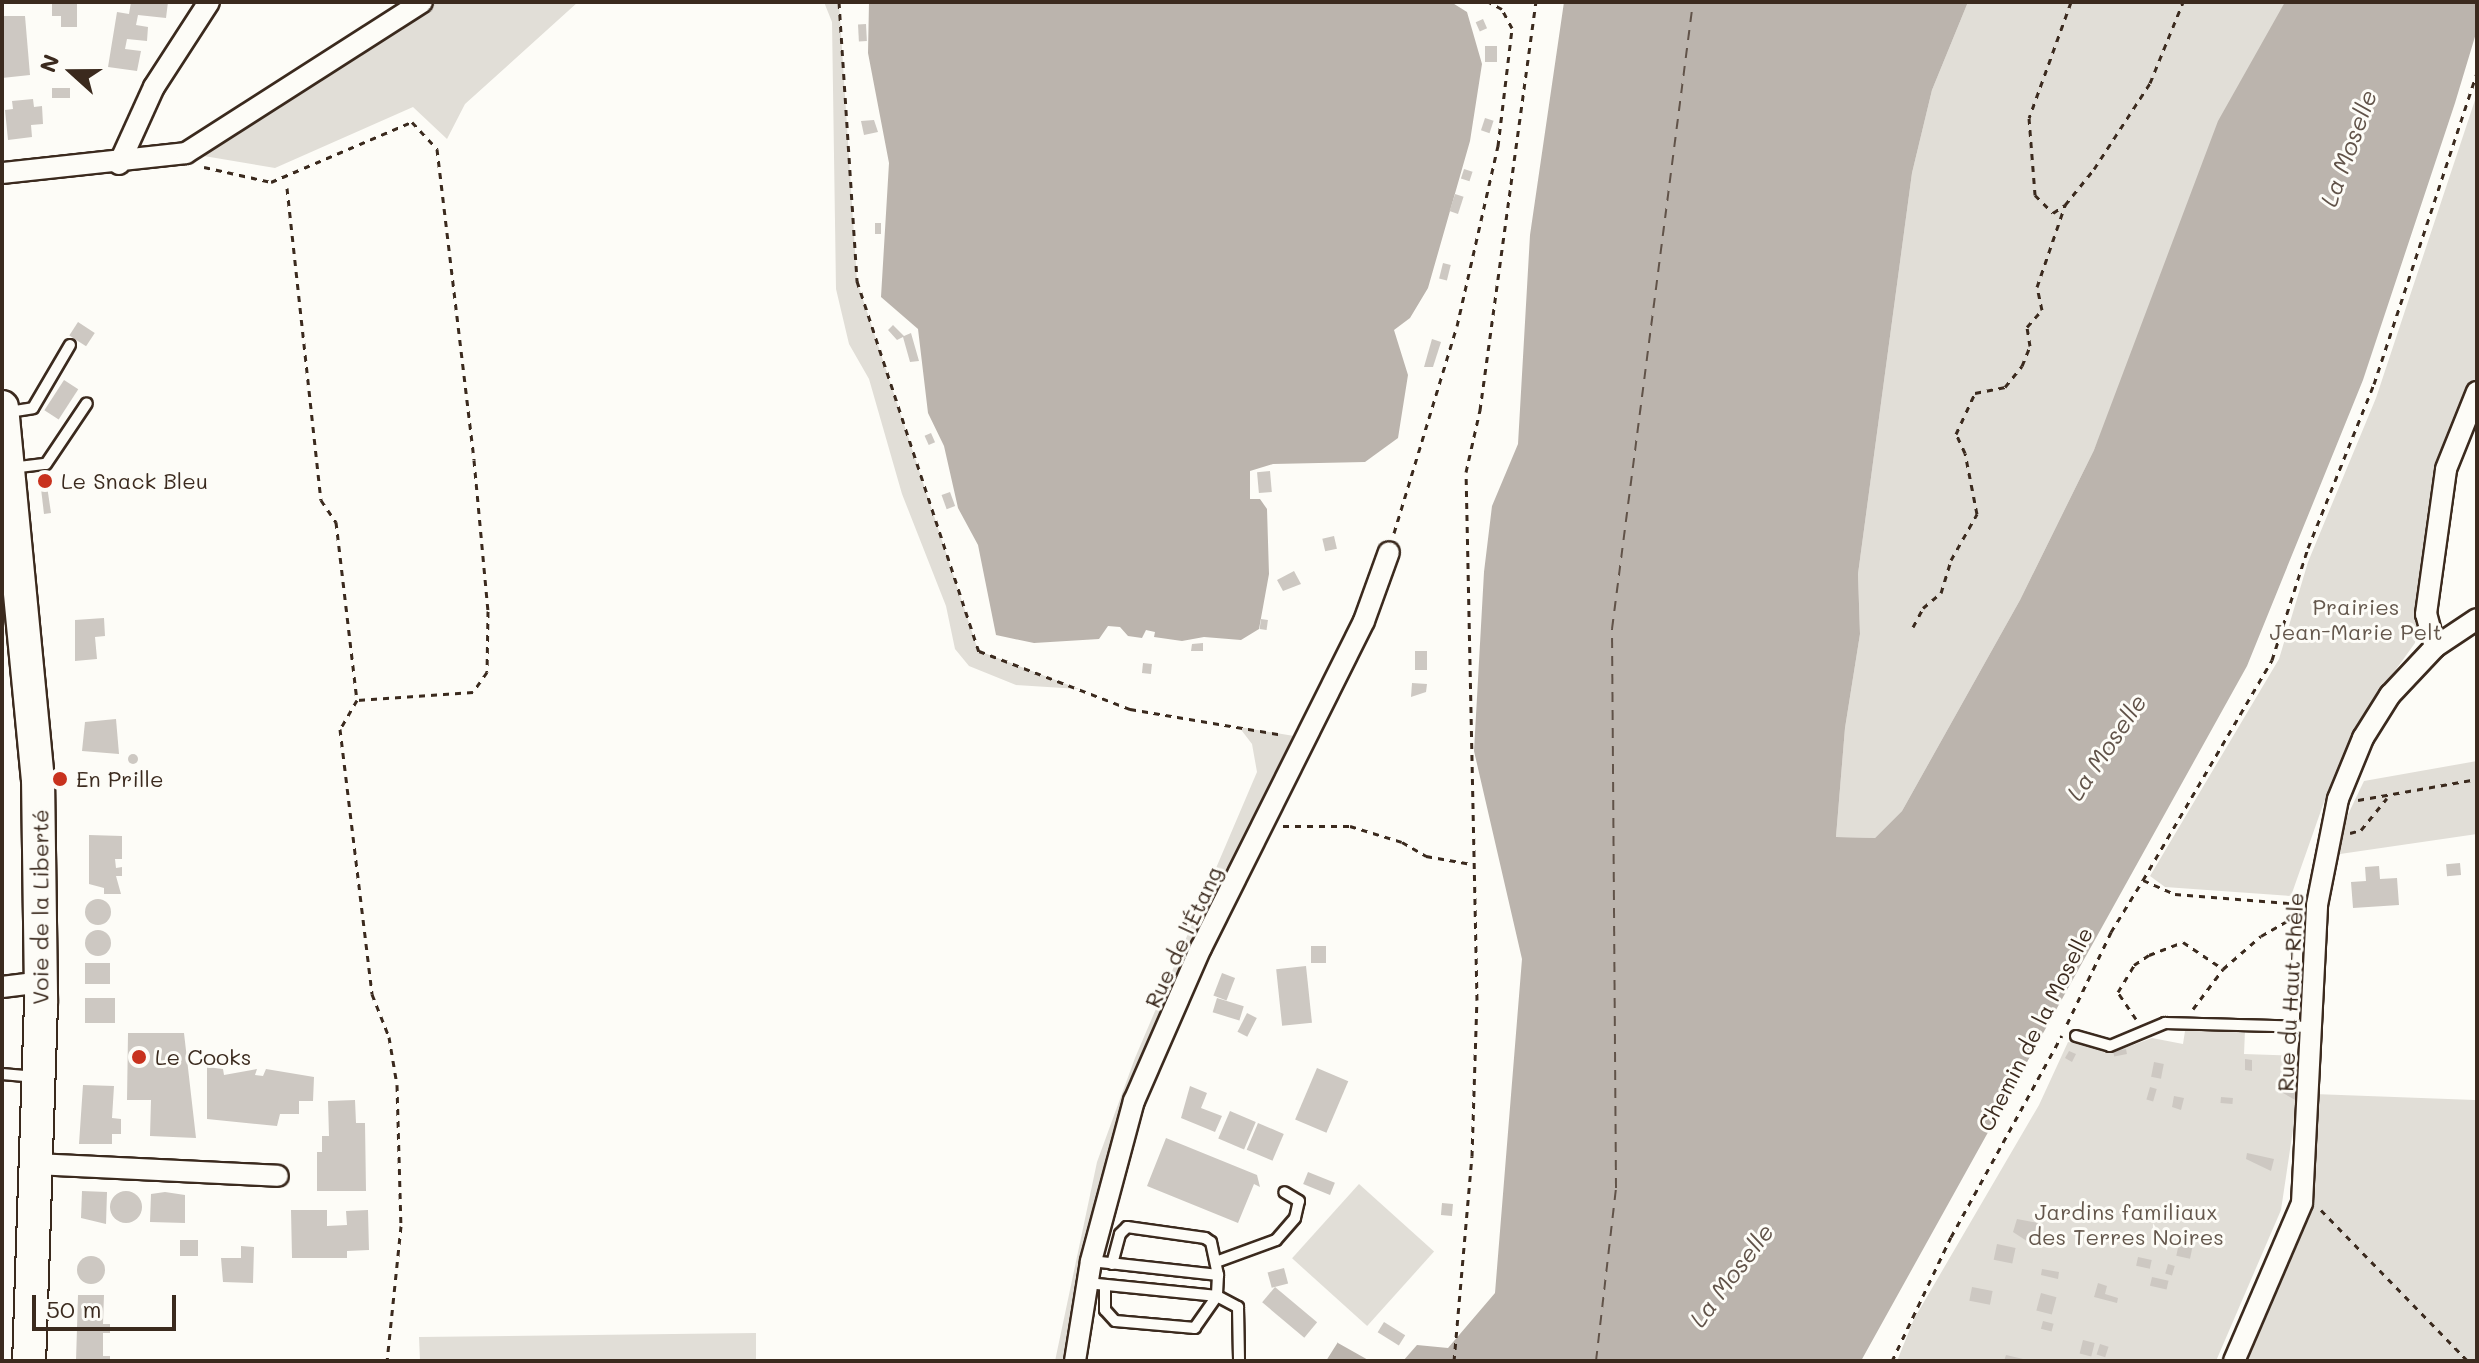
<!DOCTYPE html>
<html>
<head>
<meta charset="utf-8">
<style>
	body { margin:0 }
	#map { position:relative; width:2479px; height:1363px; overflow:hidden; background:#fdfcf7; font-family:Mali,sans-serif }
	div>[style] { position:absolute }
	[style*='--x'] { left:calc(var(--x)*1px); top:calc(var(--y)*1px); width:calc(var(--w)*1px); rotate:calc(var(--a)*1deg) }
	.green>* { inset:0; background:#e1ded7; transform-origin:0 0 }
	.water>* { inset:0; background:#bbb4ad }
	.ferry>* { height:2px; margin-top:-1px; transform-origin:0; background:repeating-linear-gradient(90deg,#615349 0 10px,transparent 0 18px) }
	.building>* { inset:0; background:#cdc8c2; transform-origin:0 0 }
	.round { border-radius:50% }
	.path>* { height:3px; margin-top:-1.5px; transform-origin:0; background:repeating-linear-gradient(90deg,#3b2a1e 0 6px,transparent 0 12px) }
	.roads { filter:drop-shadow(2px 0 #3b2a1e) drop-shadow(-2px 0 #3b2a1e) drop-shadow(0 2px #3b2a1e) drop-shadow(0 -2px #3b2a1e) }
	.service>* { height:10px; margin:-5px; padding:0 5px; transform-origin:5px; border-radius:5px; background:#fdfcf7 }
	.minor>* { height:20px; margin:-10px; padding:0 10px; transform-origin:10px; border-radius:10px; background:#fdfcf7 }
	.primary>* { height:32px; margin:-16px; padding:0 16px; transform-origin:16px; border-radius:16px; background:#fdfcf7 }
	.dots>* { width:22px; height:22px; translate:-50% -50%; box-sizing:border-box; border:4px solid #fdfcf7; border-radius:50% }
	span { translate:-50% -50%; white-space:nowrap; text-align:center; line-height:1.15; -webkit-text-stroke:6px #fdfcf7; paint-order:stroke }
	.poi-label { font-size:22px; color:#3b2a1e }
	.left { translate:0 -50%; text-align:left }
	.park-label { font-size:22px; color:#64574c }
	.street-label { font-size:22px; color:#3b2a1e }
	.water-label { font-size:24px; color:#615349; font-style:italic }
	.frame { position:absolute; inset:0; border:4px solid #3b2a1e; pointer-events:none }
	.north { position:absolute; left:32px; top:32px; width:80px; height:80px; -webkit-text-stroke:6px #fdfcf7; paint-order:stroke; rotate:291deg; font-size:22px; font-weight:700; line-height:32px; text-align:center; color:#3b2a1e }
	.north::after { content:''; display:block; margin:auto; width:28px; height:36px; background:#3b2a1e; clip-path:polygon(50% 0,100% 100%,50% 72%,0 100%) }
	.scale { position:absolute; left:32px; top:1295px; width:144px; height:36px; box-sizing:border-box; border:4px solid #3b2a1e; border-top:0; padding-left:10px; font-size:24px; line-height:28px; white-space:nowrap; color:#3b2a1e; -webkit-text-stroke:6px #fdfcf7; paint-order:stroke }
</style>
</head>
<body>
<div id="map">
	<div class="green">
		<div style="clip-path:polygon(422px 2px,578px 2px,465px 104px,447px 139px,413px 107px,275px 168px,186px 153px)"></div>
		<div style="clip-path:polygon(824px 2px,839px 2px,857px 281px,976px 644px,979px 651px,1079px 689px,1016px 685px,969px 666px,955px 649px,946px 606px,902px 494px,869px 379px,849px 344px,836px 289px,832px 22px)"></div>
		<div style="clip-path:polygon(1968px 2px,2285px 2px,2094px 450px,2020px 600px,1902px 811px,1875px 838px,1836px 837px,1845px 728px,1860px 634px,1858px 574px,1912px 173px,1932px 90px)"></div>
		<div style="clip-path:polygon(2477px 94px,2477px 381px,2432px 483px,2415px 643px,2374px 700px,2324px 802px,2291px 896px,2165px 887px,2150px 876px,2279px 659px,2308px 562px,2376px 398px)"></div>
		<div style="clip-path:polygon(1239px 727px,1306px 738px,1134px 1101px,1075px 1361px,1055px 1361px,1097px 1162px,1135px 1058px,1257px 772px,1252px 744px)"></div>
		<div style="clip-path:polygon(2477px 761px,2477px 834px,2340px 854px,2342px 827px,2364px 781px)"></div>
		<div style="clip-path:polygon(2185px 1031px,2245px 1031px,2244px 1054px,2304px 1056px,2281px 1210px,2216px 1361px,1897px 1361px,1914px 1319px,2039px 1105px,2068px 1042px,2119px 1050px,2152px 1038px,2183px 1044px)"></div>
		<div style="clip-path:polygon(2314px 1094px,2475px 1100px,2477px 1096px,2477px 1361px,2232px 1361px,2293px 1228px)"></div>
		<div style="left:1359px;top:1184px;width:101px;height:100px;rotate:42deg"></div>
		<div style="clip-path:polygon(756px 1333px,756px 1361px,420px 1361px,419px 1337px)"></div>
	</div>
	<div class="water">
		<div style="clip-path:polygon(869px 2px,1451px 2px,1467px 12px,1482px 64px,1470px 141px,1428px 288px,1410px 318px,1394px 330px,1408px 375px,1398px 438px,1365px 462px,1273px 464px,1250px 471px,1250px 499px,1260px 499px,1267px 509px,1269px 574px,1259px 629px,1241px 640px,1204px 637px,1182px 641px,1154px 637px,1155px 632px,1146px 630px,1142px 638px,1128px 636px,1120px 627px,1108px 626px,1099px 639px,1034px 643px,996px 635px,978px 545px,958px 508px,944px 446px,928px 413px,918px 329px,881px 297px,889px 163px,868px 53px)"></div>
		<div style="clip-path:polygon(1564px 2px,1968px 2px,1932px 90px,1912px 173px,1858px 574px,1860px 634px,1845px 728px,1836px 837px,1875px 838px,1902px 811px,2020px 600px,2094px 450px,2218px 121px,2285px 2px,2477px 2px,2477px 30px,2455px 103px,2363px 380px,2247px 666px,1861px 1361px,1403px 1361px,1417px 1345px,1448px 1348px,1495px 1293px,1522px 959px,1474px 751px,1484px 572px,1492px 506px,1518px 444px,1530px 235px)"></div>
		<div style="clip-path:polygon(1338px 1342px,1338px 1343px,1370px 1361px,1326px 1361px)"></div>
	</div>
	<div class="ferry">
		<div style="--x:1596;--y:1361;--w:174;--a:-83.4"></div>
		<div style="--x:1616;--y:1188;--w:559;--a:-90.41"></div>
		<div style="--x:1612;--y:629;--w:632;--a:-82.64"></div>
	</div>
	<div class="building">
		<div style="clip-path:polygon(52px 2px,77px 2px,77px 27px,61px 27px,61px 16px,52px 16px)"></div>
		<div style="clip-path:polygon(131px 2px,168px 2px,166px 18px,138px 15px,136px 25px,148px 27px,147px 41px,127px 39px,125px 49px,141px 51px,137px 71px,108px 67px,117px 12px,129px 14px)"></div>
		<div style="clip-path:polygon(2px 16px,25px 16px,30px 75px,2px 78px)"></div>
		<div style="left:1483px;top:19px;width:10px;height:8px;rotate:66deg"></div>
		<div style="left:866px;top:24px;width:17px;height:8px;rotate:87deg"></div>
		<div style="left:1485px;top:46px;width:12px;height:16px"></div>
		<div style="left:52px;top:88px;width:18px;height:10px"></div>
		<div style="clip-path:polygon(33px 99px,34px 107px,42px 106px,43px 124px,31px 125px,32px 137px,8px 140px,5px 110px,13px 109px,12px 101px)"></div>
		<div style="left:1485px;top:118px;width:9px;height:13px;rotate:18deg"></div>
		<div style="clip-path:polygon(874px 120px,878px 132px,864px 135px,861px 121px)"></div>
		<div style="left:1464px;top:169px;width:9px;height:10px;rotate:18deg"></div>
		<div style="left:1455px;top:194px;width:9px;height:18px;rotate:18deg"></div>
		<div style="left:875px;top:223px;width:6px;height:11px"></div>
		<div style="left:1443px;top:263px;width:8px;height:16px;rotate:14deg"></div>
		<div style="left:78px;top:322px;width:20px;height:16px;rotate:33deg"></div>
		<div style="clip-path:polygon(893px 325px,904px 336px,911px 333px,919px 361px,910px 362px,903px 337px,897px 340px,888px 330px)"></div>
		<div style="clip-path:polygon(1432px 339px,1441px 342px,1433px 367px,1424px 367px)"></div>
		<div style="left:64px;top:380px;width:17px;height:36px;rotate:33deg"></div>
		<div style="left:931px;top:433px;width:10px;height:7px;rotate:66deg"></div>
		<div style="left:1270px;top:471px;width:21px;height:13px;rotate:85deg"></div>
		<div style="clip-path:polygon(46px 479px,51px 513px,44px 514px,40px 480px)"></div>
		<div style="left:950px;top:492px;width:15px;height:9px;rotate:70deg"></div>
		<div style="left:1334px;top:536px;width:13px;height:12px;rotate:77deg"></div>
		<div style="clip-path:polygon(1294px 571px,1301px 584px,1283px 591px,1277px 580px)"></div>
		<div style="clip-path:polygon(104px 618px,105px 636px,95px 637px,97px 659px,75px 661px,75px 620px)"></div>
		<div style="left:1261px;top:619px;width:7px;height:10px;rotate:8deg"></div>
		<div style="clip-path:polygon(1203px 643px,1203px 651px,1191px 651px,1192px 644px)"></div>
		<div style="left:1415px;top:651px;width:12px;height:19px"></div>
		<div style="left:1143px;top:663px;width:9px;height:10px;rotate:6deg"></div>
		<div style="clip-path:polygon(1412px 683px,1427px 684px,1426px 692px,1411px 697px)"></div>
		<div style="clip-path:polygon(116px 719px,119px 754px,82px 751px,85px 722px)"></div>
		<div class="round" style="left:128px;top:754px;width:10px;height:10px"></div>
		<div style="clip-path:polygon(89px 835px,122px 836px,122px 859px,115px 859px,116px 868px,122px 867px,122px 876px,116px 876px,121px 894px,104px 894px,104px 888px,89px 884px)"></div>
		<div style="left:2460px;top:863px;width:12px;height:14px;rotate:85deg"></div>
		<div style="clip-path:polygon(2379px 866px,2380px 879px,2397px 878px,2399px 905px,2353px 908px,2351px 882px,2366px 881px,2365px 867px)"></div>
		<div class="round" style="left:85px;top:899px;width:26px;height:26px"></div>
		<div class="round" style="left:85px;top:930px;width:26px;height:26px"></div>
		<div style="left:1311px;top:946px;width:15px;height:17px"></div>
		<div style="left:85px;top:963px;width:25px;height:21px"></div>
		<div style="left:1306px;top:966px;width:57px;height:30px;rotate:84deg"></div>
		<div style="left:1222px;top:973px;width:14px;height:24px;rotate:21deg"></div>
		<div style="left:115px;top:998px;width:25px;height:30px;rotate:90deg"></div>
		<div style="left:1217px;top:998px;width:28px;height:15px;rotate:17deg"></div>
		<div style="left:1247px;top:1013px;width:11px;height:21px;rotate:27deg"></div>
		<div style="clip-path:polygon(128px 1033px,184px 1033px,196px 1138px,150px 1136px,151px 1100px,127px 1100px)"></div>
		<div style="left:2126px;top:1049px;width:5px;height:13px;rotate:79deg"></div>
		<div style="clip-path:polygon(2069px 1051px,2076px 1054px,2072px 1062px,2065px 1058px)"></div>
		<div style="clip-path:polygon(2245px 1059px,2252px 1060px,2252px 1071px,2245px 1070px)"></div>
		<div style="left:2154px;top:1062px;width:10px;height:15px;rotate:11deg"></div>
		<div style="clip-path:polygon(207px 1067px,223px 1069px,224px 1075px,257px 1069px,255px 1075px,263px 1076px,266px 1069px,314px 1077px,313px 1101px,299px 1101px,299px 1114px,280px 1114px,277px 1126px,207px 1119px)"></div>
		<div style="left:1317px;top:1068px;width:34px;height:56px;rotate:23deg"></div>
		<div style="clip-path:polygon(83px 1085px,114px 1086px,112px 1118px,121px 1119px,121px 1134px,112px 1134px,112px 1144px,79px 1144px)"></div>
		<div style="clip-path:polygon(2284px 1085px,2299px 1087px,2297px 1101px,2283px 1093px)"></div>
		<div style="clip-path:polygon(1190px 1086px,1207px 1093px,1201px 1108px,1222px 1116px,1215px 1132px,1181px 1118px)"></div>
		<div style="left:2150px;top:1087px;width:7px;height:13px;rotate:16deg"></div>
		<div style="clip-path:polygon(2174px 1096px,2184px 1098px,2181px 1110px,2172px 1107px)"></div>
		<div style="left:2221px;top:1097px;width:12px;height:6px;rotate:5deg"></div>
		<div style="clip-path:polygon(355px 1100px,356px 1123px,365px 1123px,366px 1191px,317px 1191px,317px 1152px,322px 1152px,322px 1136px,329px 1136px,328px 1101px)"></div>
		<div style="left:1230px;top:1111px;width:28px;height:30px;rotate:23deg"></div>
		<div style="left:1258px;top:1123px;width:28px;height:29px;rotate:23deg"></div>
		<div style="clip-path:polygon(1166px 1138px,1257px 1175px,1260px 1187px,1254px 1184px,1238px 1223px,1147px 1186px)"></div>
		<div style="clip-path:polygon(2247px 1153px,2274px 1159px,2271px 1171px,2246px 1159px)"></div>
		<div style="left:1308px;top:1172px;width:29px;height:13px;rotate:22deg"></div>
		<div style="clip-path:polygon(82px 1191px,107px 1192px,106px 1224px,81px 1218px)"></div>
		<div class="round" style="left:110px;top:1191px;width:32px;height:32px"></div>
		<div style="clip-path:polygon(165px 1192px,185px 1195px,185px 1223px,150px 1222px,151px 1194px)"></div>
		<div style="left:1442px;top:1203px;width:11px;height:12px;rotate:5deg"></div>
		<div style="clip-path:polygon(291px 1210px,327px 1210px,327px 1226px,347px 1225px,346px 1211px,368px 1210px,369px 1250px,347px 1251px,347px 1258px,292px 1258px)"></div>
		<div style="clip-path:polygon(2017px 1219px,2038px 1223px,2033px 1245px,2013px 1232px)"></div>
		<div style="left:180px;top:1240px;width:18px;height:16px"></div>
		<div style="left:2179px;top:1243px;width:14px;height:13px;rotate:12deg"></div>
		<div style="left:1997px;top:1244px;width:19px;height:16px;rotate:12deg"></div>
		<div style="clip-path:polygon(241px 1246px,254px 1247px,253px 1283px,223px 1282px,221px 1258px,241px 1258px)"></div>
		<div class="round" style="left:77px;top:1256px;width:28px;height:28px"></div>
		<div style="left:2138px;top:1257px;width:14px;height:9px;rotate:12deg"></div>
		<div style="left:2168px;top:1264px;width:7px;height:10px;rotate:16deg"></div>
		<div style="left:1284px;top:1268px;width:16px;height:17px;rotate:75deg"></div>
		<div style="clip-path:polygon(2042px 1269px,2059px 1272px,2058px 1279px,2041px 1275px)"></div>
		<div style="left:2152px;top:1277px;width:17px;height:9px;rotate:13deg"></div>
		<div style="clip-path:polygon(2098px 1283px,2107px 1286px,2105px 1294px,2118px 1298px,2117px 1303px,2094px 1297px)"></div>
		<div style="left:1275px;top:1287px;width:55px;height:20px;rotate:40deg"></div>
		<div style="left:1972px;top:1287px;width:21px;height:14px;rotate:11deg"></div>
		<div style="left:2041px;top:1293px;width:16px;height:18px;rotate:15deg"></div>
		<div style="clip-path:polygon(78px 1295px,104px 1295px,103px 1324px,110px 1324px,110px 1333px,103px 1333px,103px 1356px,110px 1356px,110px 1361px,76px 1361px)"></div>
		<div style="left:2043px;top:1321px;width:11px;height:8px;rotate:15deg"></div>
		<div style="left:1384px;top:1322px;width:25px;height:12px;rotate:32deg"></div>
		<div style="left:2083px;top:1340px;width:12px;height:14px;rotate:14deg"></div>
		<div style="left:2100px;top:1344px;width:9px;height:11px;rotate:18deg"></div>
		<div style="clip-path:polygon(2006px 1355px,2023px 1359px,2022px 1361px,2004px 1361px)"></div>
	</div>
	<div class="path">
		<div style="--x:839;--y:2;--w:280;--a:86.3"></div>
		<div style="--x:857;--y:281;--w:390;--a:71.8"></div>
		<div style="--x:979;--y:651;--w:162;--a:21"></div>
		<div style="--x:1130;--y:709;--w:156;--a:9.6"></div>
		<div style="--x:2071;--y:2;--w:123;--a:109.9"></div>
		<div style="--x:2029;--y:118;--w:77;--a:85.5"></div>
		<div style="--x:2035;--y:195;--w:25;--a:45"></div>
		<div style="--x:2053;--y:213;--w:14;--a:-34"></div>
		<div style="--x:2065;--y:205;--w:46;--a:-51.1"></div>
		<div style="--x:2094;--y:169;--w:103;--a:-56.9"></div>
		<div style="--x:2150;--y:83;--w:87;--a:-67.8"></div>
		<div style="--x:204;--y:167;--w:69;--a:12.6"></div>
		<div style="--x:271;--y:182;--w:153;--a:-23.1"></div>
		<div style="--x:412;--y:122;--w:37;--a:47"></div>
		<div style="--x:437;--y:149;--w:313;--a:83.2"></div>
		<div style="--x:474;--y:460;--w:152;--a:84.7"></div>
		<div style="--x:488;--y:611;--w:61;--a:90.9"></div>
		<div style="--x:487;--y:672;--w:24;--a:125"></div>
		<div style="--x:473;--y:692;--w:116;--a:176.1"></div>
		<div style="--x:357;--y:700;--w:34;--a:120"></div>
		<div style="--x:340;--y:729;--w:267;--a:83.1"></div>
		<div style="--x:372;--y:994;--w:46;--a:68.4"></div>
		<div style="--x:389;--y:1037;--w:49;--a:80.5"></div>
		<div style="--x:397;--y:1085;--w:141;--a:88.4"></div>
		<div style="--x:401;--y:1226;--w:136;--a:95.9"></div>
		<div style="--x:287;--y:188;--w:314;--a:83.8"></div>
		<div style="--x:321;--y:500;--w:27;--a:56"></div>
		<div style="--x:336;--y:522;--w:179;--a:83.3"></div>
		<div style="--x:1394;--y:533;--w:216;--a:-73.1"></div>
		<div style="--x:1457;--y:326;--w:185;--a:-77.2"></div>
		<div style="--x:1498;--y:146;--w:119;--a:-83.2"></div>
		<div style="--x:1512;--y:28;--w:21;--a:-118"></div>
		<div style="--x:1502;--y:9;--w:15;--a:-152"></div>
		<div style="--x:1913;--y:627;--w:21;--a:-62"></div>
		<div style="--x:1923;--y:608;--w:23;--a:-40"></div>
		<div style="--x:1941;--y:593;--w:34;--a:-73"></div>
		<div style="--x:1951;--y:560;--w:53;--a:-60.5"></div>
		<div style="--x:1977;--y:514;--w:62;--a:-101.1"></div>
		<div style="--x:1965;--y:453;--w:21;--a:-115"></div>
		<div style="--x:1956;--y:434;--w:45;--a:-65.1"></div>
		<div style="--x:1975;--y:393;--w:31;--a:-11"></div>
		<div style="--x:2005;--y:387;--w:27;--a:-51"></div>
		<div style="--x:2022;--y:366;--w:22;--a:-68"></div>
		<div style="--x:2030;--y:346;--w:19;--a:-99"></div>
		<div style="--x:2027;--y:327;--w:23;--a:-49"></div>
		<div style="--x:2042;--y:310;--w:24;--a:-102"></div>
		<div style="--x:2037;--y:287;--w:87;--a:-71.1"></div>
		<div style="--x:2358;--y:800;--w:121;--a:-10"></div>
		<div style="--x:1283;--y:826;--w:67;--a:0"></div>
		<div style="--x:1350;--y:826;--w:54;--a:17.1"></div>
		<div style="--x:1402;--y:842;--w:28;--a:30"></div>
		<div style="--x:1426;--y:856;--w:46;--a:10.1"></div>
		<div style="--x:2350;--y:833;--w:11;--a:-15"></div>
		<div style="--x:2361;--y:830;--w:41;--a:-50.9"></div>
		<div style="--x:2143;--y:880;--w:255;--a:-59.6"></div>
		<div style="--x:2272;--y:660;--w:118;--a:-72.2"></div>
		<div style="--x:2308;--y:548;--w:177;--a:-68.1"></div>
		<div style="--x:2374;--y:384;--w:329;--a:-71.7"></div>
		<div style="--x:2193;--y:1009;--w:50;--a:-53.1"></div>
		<div style="--x:2223;--y:969;--w:50;--a:-41"></div>
		<div style="--x:2261;--y:936;--w:40;--a:-29.7"></div>
		<div style="--x:2136;--y:1019;--w:32;--a:-124"></div>
		<div style="--x:2118;--y:992;--w:31;--a:-59"></div>
		<div style="--x:2134;--y:965;--w:18;--a:-34"></div>
		<div style="--x:2149;--y:955;--w:36;--a:-21"></div>
		<div style="--x:2183;--y:942;--w:48;--a:34"></div>
		<div style="--x:2067;--y:1024;--w:102;--a:-64.4"></div>
		<div style="--x:2111;--y:932;--w:61;--a:-58.4"></div>
		<div style="--x:2143;--y:880;--w:35;--a:24"></div>
		<div style="--x:2175;--y:894;--w:125;--a:4.6"></div>
		<div style="--x:2321;--y:1210;--w:211;--a:45.8"></div>
		<div style="--x:1454;--y:1361;--w:206;--a:-85"></div>
		<div style="--x:1472;--y:1156;--w:156;--a:-88.2"></div>
		<div style="--x:1477;--y:1000;--w:528;--a:-91.19"></div>
		<div style="--x:1466;--y:472;--w:64;--a:-77.3"></div>
		<div style="--x:1480;--y:410;--w:412;--a:-82.2"></div>
		<div style="--x:1892;--y:1361;--w:137;--a:-64.6"></div>
		<div style="--x:1951;--y:1237;--w:230;--a:-61.2"></div>
	</div>
	<div class="roads">
		<div class="service">
			<div style="--x:9;--y:412;--w:24;--a:-9"></div>
			<div style="--x:33;--y:408;--w:73;--a:-59.6"></div>
			<div style="--x:11;--y:468;--w:35;--a:-7"></div>
			<div style="--x:46;--y:464;--w:73;--a:-56.1"></div>
			<div style="--x:2076;--y:1036;--w:35;--a:16"></div>
			<div style="--x:2110;--y:1046;--w:60;--a:-22.7"></div>
			<div style="--x:2165;--y:1023;--w:146;--a:1.6"></div>
			<div style="--x:2;--y:1074;--w:34;--a:5"></div>
			<div style="--x:1091;--y:1261;--w:128;--a:6.3"></div>
			<div style="--x:1218;--y:1275;--w:21;--a:93"></div>
			<div style="--x:1217;--y:1296;--w:24;--a:28"></div>
			<div style="--x:1238;--y:1307;--w:54;--a:88.9"></div>
			<div style="--x:1216;--y:1262;--w:64;--a:-20.1"></div>
			<div style="--x:1276;--y:1240;--w:29;--a:-49"></div>
			<div style="--x:1295;--y:1218;--w:17;--a:-77"></div>
			<div style="--x:1299;--y:1201;--w:17;--a:-149"></div>
			<div style="--x:1112;--y:1264;--w:31;--a:-75"></div>
			<div style="--x:1120;--y:1234;--w:10;--a:-45"></div>
			<div style="--x:1127;--y:1227;--w:79;--a:8"></div>
			<div style="--x:1205;--y:1238;--w:7;--a:34"></div>
			<div style="--x:1211;--y:1242;--w:34;--a:78"></div>
			<div style="--x:1087;--y:1283;--w:131;--a:5.7"></div>
			<div style="--x:1217;--y:1296;--w:39;--a:125"></div>
			<div style="--x:1195;--y:1328;--w:80;--a:-175"></div>
			<div style="--x:1115;--y:1321;--w:15;--a:-132"></div>
			<div style="--x:1105;--y:1310;--w:25;--a:-90"></div>
		</div>
		<div class="minor">
			<div style="--x:119;--y:164;--w:85;--a:-65.6"></div>
			<div style="--x:154;--y:87;--w:101;--a:-57.1"></div>
			<div style="--x:2;--y:173;--w:185;--a:-6.2"></div>
			<div style="--x:186;--y:153;--w:280;--a:-32.6"></div>
			<div style="--x:2435;--y:647;--w:34;--a:-105"></div>
			<div style="--x:2426;--y:614;--w:146;--a:-82.1"></div>
			<div style="--x:2446;--y:469;--w:83;--a:-68.1"></div>
			<div style="--x:2;--y:987;--w:39;--a:-7"></div>
			<div style="--x:35;--y:1164;--w:243;--a:2.8"></div>
			<div style="--x:1075;--y:1361;--w:101;--a:-80.9"></div>
			<div style="--x:1091;--y:1261;--w:166;--a:-75"></div>
			<div style="--x:1134;--y:1101;--w:167;--a:-66.4"></div>
			<div style="--x:1201;--y:948;--w:365;--a:-63.5"></div>
			<div style="--x:1364;--y:621;--w:73;--a:-70.1"></div>
			<div style="--x:2234;--y:1361;--w:172;--a:-66.7"></div>
			<div style="--x:2302;--y:1203;--w:298;--a:-87.1"></div>
			<div style="--x:2317;--y:905;--w:108;--a:-78.8"></div>
			<div style="--x:2338;--y:799;--w:66;--a:-67.7"></div>
			<div style="--x:2363;--y:738;--w:51;--a:-57.9"></div>
			<div style="--x:2390;--y:695;--w:66;--a:-46.8"></div>
			<div style="--x:2435;--y:647;--w:50;--a:-33.7"></div>
		</div>
		<div class="primary">
			<div style="--x:2;--y:407;--w:373;--a:84.5"></div>
			<div style="--x:38;--y:778;--w:225;--a:89.2"></div>
			<div style="--x:41;--y:1003;--w:358;--a:91.9"></div>
		</div>
	</div>
	<div class="dots">
		<div style="left:45px;top:481px;background:#c8321e"></div>
		<div style="left:60px;top:779px;background:#c8321e"></div>
		<div style="left:139px;top:1057px;background:#c8321e"></div>
	</div>
	<div class="poi-label">
		<span class="left" style="left:61px;top:481px">Le Snack Bleu</span>
		<span class="left" style="left:76px;top:779px">En Prille</span>
		<span class="left" style="left:155px;top:1057px">Le Cooks</span>
	</div>
	<div class="park-label">
		<span style="left:2356px;top:619px">Prairies<br>Jean-Marie Pelt</span>
		<span style="left:2126px;top:1224px">Jardins familiaux<br>des Terres Noires</span>
	</div>
	<div class="street-label">
		<span style="left:40px;top:907px;rotate:-90deg">Voie de la Liberté</span>
		<span style="left:1183px;top:937px;rotate:-65deg">Rue de l'Étang</span>
		<span style="left:2290px;top:992px;rotate:-87deg">Rue du Haut-Rhêle</span>
		<span style="left:2035px;top:1029px;rotate:-63deg">Chemin de la Moselle</span>
	</div>
	<div class="water-label">
		<span style="left:2348px;top:148px;rotate:-70deg">La Moselle</span>
		<span style="left:2106px;top:747px;rotate:-56deg">La Moselle</span>
		<span style="left:1731px;top:1275px;rotate:-53deg">La Moselle</span>
	</div>
	<div class="frame"></div>
	<div class="north">N</div>
	<div class="scale">50 m</div>
</div>
</body>
</html>
